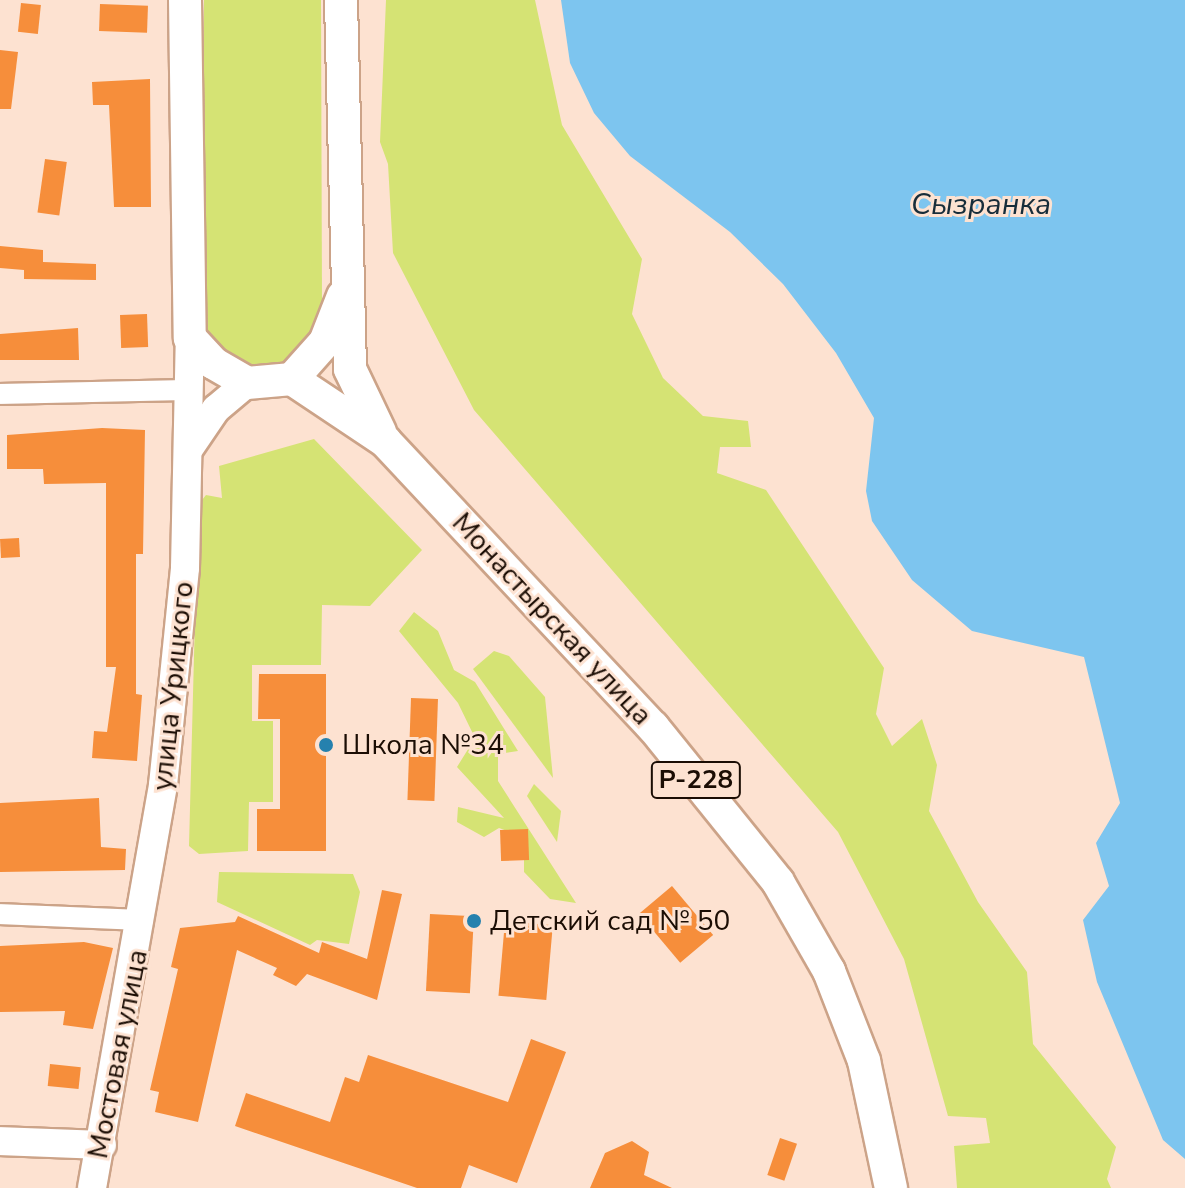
<!DOCTYPE html>
<html>
<head>
<meta charset="utf-8">
<style>
	body { margin:0 }
	#map { position:relative; width:1185px; height:1188px; overflow:hidden; background:#fde2d1; font-family:"Nunito Sans",sans-serif }
	div>[style] { position:absolute }
	[style*='--x'] { left:calc(var(--x)*1px); top:calc(var(--y)*1px); width:calc(var(--w)*1px); rotate:calc(var(--a)*1deg) }
	.green>* { inset:0; background:#d5e374 }
	.water>* { inset:0; background:#7dc5ef }
	.building>* { inset:0; background:#f68e3b; transform-origin:0 0 }
	.roads { filter:drop-shadow(2px 0 #cca388) drop-shadow(-2px 0 #cca388) drop-shadow(0 2px #cca388) drop-shadow(0 -2px #cca388) }
	.street>* { height:20px; margin:-10px; padding:0 10px; transform-origin:10px; border-radius:10px; background:#fff }
	.secondary>* { height:28px; margin:-14px; padding:0 14px; transform-origin:14px; border-radius:14px; background:#fff }
	.primary>* { height:32px; margin:-16px; padding:0 16px; transform-origin:16px; border-radius:16px; background:#fff }
	.dots>* { width:22px; height:22px; translate:-50% -50%; box-sizing:border-box; border:4px solid #fde2d1; border-radius:50% }
	span { translate:-50% -50%; white-space:nowrap; text-align:center; line-height:1.15; -webkit-text-stroke:6px #fde2d1; paint-order:stroke }
	.shield-label span { padding:2px 6px; background:#fde2d1; border:2px solid; border-radius:6px; -webkit-text-stroke-width:0 }
	.shield-label { font-size:26px; color:#1b0d04; font-weight:700 }
	.street-label { font-size:28px; color:#1b0d04 }
	.poi-label { font-size:28px; color:#1b0d04 }
	.left { translate:0 -50%; text-align:left }
	.water-label { font-size:30px; color:#172d3a; font-style:italic }
</style>
</head>
<body>
<div id="map">
	<div class="green">
		<div style="clip-path:polygon(204px 0,321px 0,322px 306px,310px 343px,276px 370px,239px 367px,203px 331px)"></div>
		<div style="clip-path:polygon(386px 0,535px 0,562px 125px,642px 259px,632px 314px,663px 378px,703px 416px,748px 421px,751px 447px,720px 447px,717px 473px,766px 490px,884px 668px,876px 714px,892px 746px,922px 719px,937px 765px,929px 811px,978px 902px,1027px 972px,1033px 1044px,1116px 1147px,1107px 1179px,1111px 1188px,957px 1188px,954px 1146px,990px 1143px,986px 1118px,948px 1116px,904px 959px,838px 832px,474px 410px,393px 253px,388px 164px,380px 142px)"></div>
		<div style="clip-path:polygon(314px 439px,422px 550px,370px 606px,322px 605px,321px 665px,252px 665px,252px 721px,273px 721px,273px 802px,249px 802px,248px 851px,199px 854px,189px 846px,198px 505px,206px 495px,222px 498px,219px 466px)"></div>
		<div style="clip-path:polygon(414px 612px,438px 631px,454px 670px,475px 682px,518px 751px,498px 754px,498px 781px,576px 903px,550px 899px,524px 872px,524px 837px,499px 828px,484px 837px,457px 822px,458px 807px,504px 818px,457px 767px,475px 738px,458px 703px,399px 631px)"></div>
		<div style="clip-path:polygon(494px 651px,509px 656px,545px 697px,553px 778px,473px 669px)"></div>
		<div style="clip-path:polygon(534px 784px,561px 811px,557px 842px,527px 796px)"></div>
		<div style="clip-path:polygon(219px 872px,353px 874px,360px 892px,349px 944px,317px 940px,310px 945px,217px 902px)"></div>
	</div>
	<div class="water">
		<div style="clip-path:polygon(561px 0,1185px 0,1185px 1159px,1163px 1140px,1097px 982px,1083px 920px,1109px 886px,1096px 843px,1120px 803px,1084px 657px,972px 631px,912px 580px,872px 521px,866px 491px,874px 418px,836px 353px,783px 284px,730px 232px,630px 156px,594px 113px,570px 63px)"></div>
	</div>
	<div class="building">
		<div style="left:21px;top:3px;width:20px;height:29px;rotate:6deg"></div>
		<div style="left:100px;top:4px;width:48px;height:27px;rotate:2deg"></div>
		<div style="clip-path:polygon(0 50px,18px 52px,11px 109px,0 109px)"></div>
		<div style="clip-path:polygon(150px 79px,151px 207px,114px 207px,109px 105px,93px 105px,92px 82px)"></div>
		<div style="left:45px;top:159px;width:22px;height:54px;rotate:8deg"></div>
		<div style="clip-path:polygon(0 246px,43px 250px,43px 262px,96px 264px,96px 280px,24px 279px,24px 270px,0 268px)"></div>
		<div style="left:147px;top:314px;width:33px;height:27px;rotate:88deg"></div>
		<div style="clip-path:polygon(78px 328px,79px 360px,0 360px,0 334px)"></div>
		<div style="clip-path:polygon(102px 428px,145px 430px,143px 554px,136px 554px,136px 694px,142px 695px,137px 761px,92px 758px,94px 731px,107px 732px,116px 667px,106px 667px,106px 483px,44px 484px,43px 469px,7px 469px,7px 435px)"></div>
		<div style="left:19px;top:538px;width:19px;height:19px;rotate:87deg"></div>
		<div style="clip-path:polygon(259px 674px,326px 674px,326px 851px,257px 851px,257px 809px,280px 809px,280px 719px,258px 719px)"></div>
		<div style="left:411px;top:698px;width:27px;height:102px;rotate:2deg"></div>
		<div style="clip-path:polygon(99px 798px,101px 847px,126px 849px,125px 870px,0 872px,0 803px)"></div>
		<div style="left:528px;top:829px;width:31px;height:28px;rotate:88deg"></div>
		<div style="left:672px;top:886px;width:64px;height:43px;rotate:50deg"></div>
		<div style="clip-path:polygon(382px 890px,402px 894px,377px 1000px,307px 974px,296px 986px,273px 975px,277px 968px,237px 950px,198px 1122px,155px 1112px,159px 1092px,150px 1090px,178px 969px,171px 967px,180px 928px,235px 922px,238px 916px,319px 953px,322px 942px,367px 959px)"></div>
		<div style="left:430px;top:914px;width:44px;height:77px;rotate:3deg"></div>
		<div style="left:505px;top:921px;width:48px;height:75px;rotate:5deg"></div>
		<div style="clip-path:polygon(84px 942px,113px 948px,93px 1029px,63px 1025px,65px 1011px,0 1012px,0 946px)"></div>
		<div style="clip-path:polygon(531px 1039px,566px 1052px,517px 1183px,469px 1165px,461px 1188px,417px 1188px,235px 1126px,246px 1093px,330px 1122px,345px 1077px,359px 1082px,368px 1055px,508px 1102px)"></div>
		<div style="left:50px;top:1064px;width:31px;height:22px;rotate:6deg"></div>
		<div style="left:780px;top:1138px;width:18px;height:39px;rotate:19deg"></div>
		<div style="clip-path:polygon(632px 1141px,649px 1152px,644px 1175px,672px 1188px,590px 1188px,605px 1153px)"></div>
	</div>
	<div class="roads">
		<div class="street">
			<div style="--x:0;--y:394;--w:188;--a:-1.2"></div>
			<div style="--x:0;--y:914;--w:143;--a:2.4"></div>
		</div>
		<div class="secondary">
			<div style="--x:188;--y:450;--w:50;--a:-55.7"></div>
			<div style="--x:216;--y:409;--w:40;--a:-40"></div>
			<div style="--x:0;--y:1141;--w:102;--a:2.2"></div>
			<div style="--x:92;--y:1188;--w:409;--a:-80"></div>
			<div style="--x:163;--y:785;--w:218;--a:-84.2"></div>
			<div style="--x:185;--y:568;--w:230;--a:-88.8"></div>
		</div>
		<div class="primary">
			<div style="--x:185;--y:0;--w:338;--a:89.2"></div>
			<div style="--x:190;--y:338;--w:34;--a:47"></div>
			<div style="--x:213;--y:363;--w:39;--a:30"></div>
			<div style="--x:247;--y:383;--w:45;--a:-5.1"></div>
			<div style="--x:292;--y:379;--w:50;--a:-48.3"></div>
			<div style="--x:325;--y:342;--w:49;--a:-68.6"></div>
			<div style="--x:341;--y:0;--w:369;--a:88.6"></div>
			<div style="--x:350;--y:369;--w:70;--a:64.5"></div>
			<div style="--x:292;--y:379;--w:112;--a:33.7"></div>
			<div style="--x:385;--y:441;--w:392;--a:46.9"></div>
			<div style="--x:653;--y:727;--w:199;--a:51.1"></div>
			<div style="--x:778;--y:882;--w:103;--a:60.2"></div>
			<div style="--x:829;--y:971;--w:97;--a:68.7"></div>
			<div style="--x:864;--y:1061;--w:130;--a:78"></div>
		</div>
	</div>
	<div class="dots">
		<div style="left:326px;top:745px;background:#2581ae"></div>
		<div style="left:474px;top:921px;background:#2581ae"></div>
	</div>
	<div class="shield-label">
		<span style="left:696px;top:780px">Р-228</span>
	</div>
	<div class="street-label">
		<span style="left:552px;top:619px;rotate:47deg">Монастырская улица</span>
		<span style="left:173px;top:686px;rotate:-84deg">улица Урицкого</span>
		<span style="left:118px;top:1054px;rotate:-79deg">Мостовая улица</span>
	</div>
	<div class="poi-label">
		<span class="left" style="left:342px;top:745px">Школа №34</span>
		<span class="left" style="left:490px;top:921px">Детский сад № 50</span>
	</div>
	<div class="water-label">
		<span style="left:981px;top:205px">Сызранка</span>
	</div>
</div>
</body>
</html>
